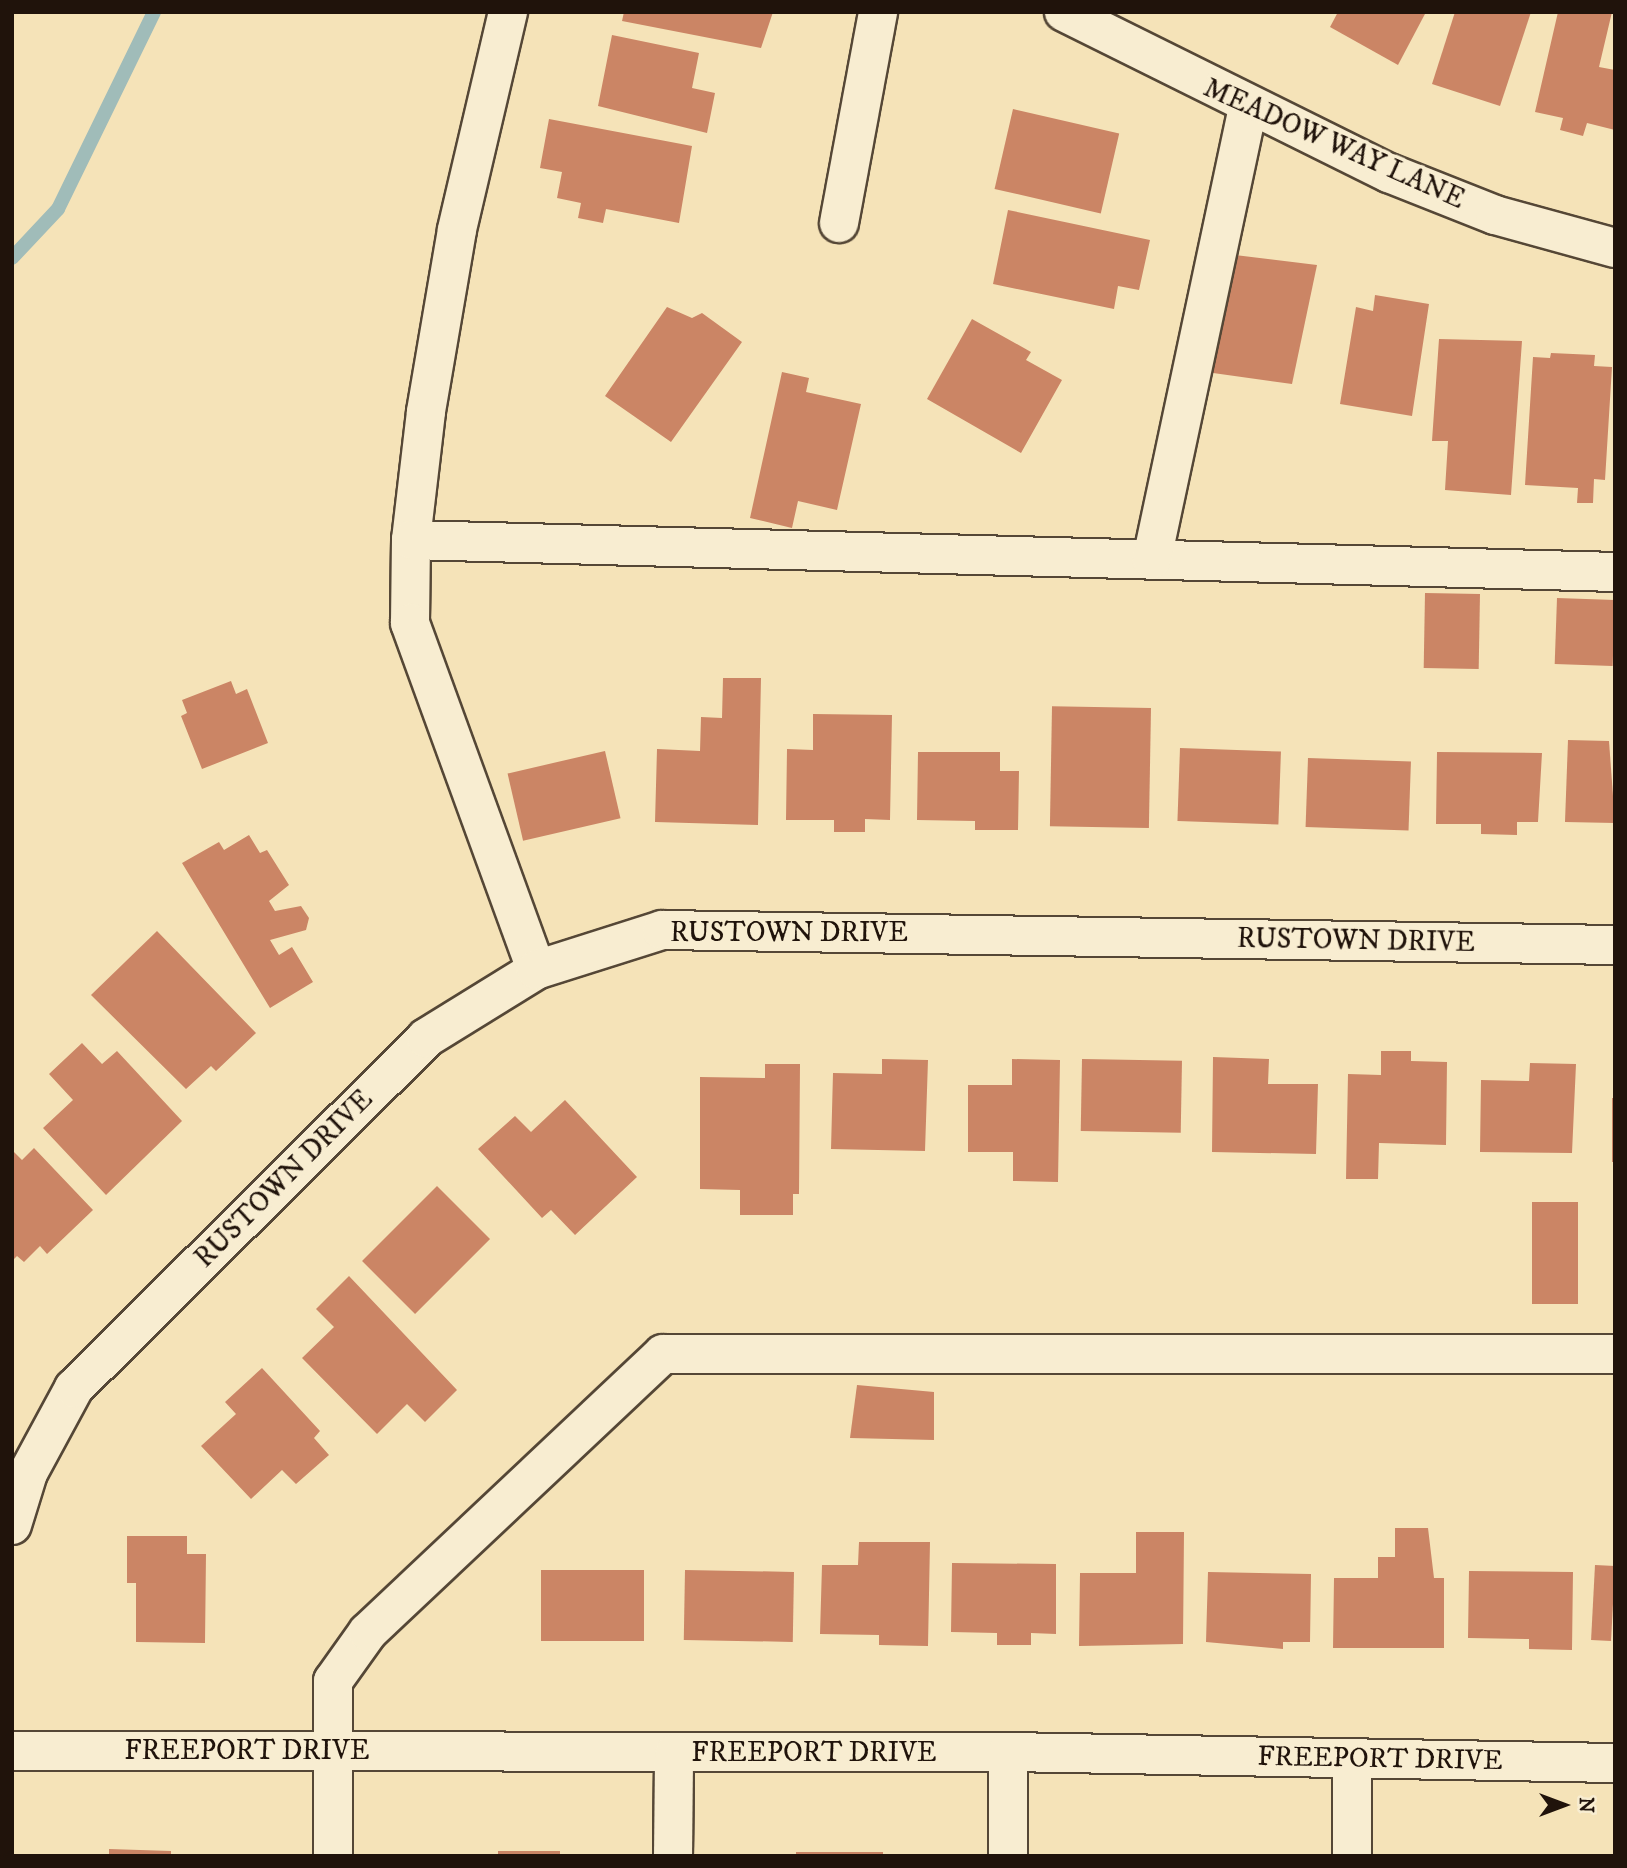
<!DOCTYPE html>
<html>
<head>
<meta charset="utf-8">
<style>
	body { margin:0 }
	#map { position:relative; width:1627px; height:1868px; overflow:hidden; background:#f5e3b8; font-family:"IM FELL DW Pica",serif }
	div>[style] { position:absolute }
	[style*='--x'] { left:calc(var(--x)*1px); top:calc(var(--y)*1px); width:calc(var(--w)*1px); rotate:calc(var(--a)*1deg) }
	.stream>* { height:14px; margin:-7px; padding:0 7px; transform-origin:7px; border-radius:7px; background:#a0bcb9 }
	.building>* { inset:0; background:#cb8565; transform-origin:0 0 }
	.roads { filter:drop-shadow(2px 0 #554736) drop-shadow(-2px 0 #554736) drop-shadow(0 2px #554736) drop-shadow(0 -2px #554736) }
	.minor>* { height:38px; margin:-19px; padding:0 19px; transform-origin:19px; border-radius:19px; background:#f8edd1 }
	span { translate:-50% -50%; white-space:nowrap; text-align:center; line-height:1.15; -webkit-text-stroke:7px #f8edd1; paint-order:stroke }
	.street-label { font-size:28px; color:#20130b }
	.frame { position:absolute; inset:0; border:14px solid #20130b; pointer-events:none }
	.north { position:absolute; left:1529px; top:1770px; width:70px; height:70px; -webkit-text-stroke:5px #f8edd1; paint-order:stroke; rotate:90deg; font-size:19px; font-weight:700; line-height:28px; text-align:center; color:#20130b }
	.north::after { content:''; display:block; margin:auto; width:24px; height:32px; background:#20130b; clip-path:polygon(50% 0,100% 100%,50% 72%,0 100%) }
</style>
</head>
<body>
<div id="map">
	<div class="stream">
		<div style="--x:12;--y:258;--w:67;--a:-46.8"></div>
		<div style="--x:58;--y:209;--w:219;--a:-64"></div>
	</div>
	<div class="building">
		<div style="clip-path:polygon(624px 12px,773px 12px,761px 48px,622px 21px)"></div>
		<div style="clip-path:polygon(1338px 12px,1426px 12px,1398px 65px,1330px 27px)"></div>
		<div style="clip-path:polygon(1455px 12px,1531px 12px,1500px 106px,1432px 84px)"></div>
		<div style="clip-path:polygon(1558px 12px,1612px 12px,1599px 67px,1615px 70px,1615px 130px,1587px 123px,1583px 136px,1560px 130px,1563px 118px,1535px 112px)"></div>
		<div style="clip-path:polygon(612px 35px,699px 53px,692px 88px,715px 93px,707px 133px,598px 106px)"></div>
		<div style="left:1013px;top:109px;width:109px;height:82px;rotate:13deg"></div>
		<div style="clip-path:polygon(549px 119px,692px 146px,679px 223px,606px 209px,603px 223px,578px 218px,581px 203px,557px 198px,562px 172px,540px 168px)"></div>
		<div style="clip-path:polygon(1008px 210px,1150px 240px,1139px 290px,1118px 286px,1114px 309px,993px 284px)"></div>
		<div style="clip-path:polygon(1235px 255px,1317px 265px,1292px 384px,1206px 372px)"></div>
		<div style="clip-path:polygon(1375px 295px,1429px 304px,1412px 416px,1340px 404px,1356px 307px,1373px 311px)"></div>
		<div style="clip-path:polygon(667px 307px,692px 318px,702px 313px,742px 342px,671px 442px,605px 396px)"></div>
		<div style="clip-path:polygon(972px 319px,1031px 352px,1026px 360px,1062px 380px,1021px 453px,927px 399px)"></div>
		<div style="clip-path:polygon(1439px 339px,1522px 341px,1511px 495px,1445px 490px,1448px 441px,1432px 441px)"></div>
		<div style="clip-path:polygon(1551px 353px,1595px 355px,1594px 366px,1612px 367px,1605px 480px,1594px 479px,1593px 503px,1577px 503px,1578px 488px,1525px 485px,1533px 357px,1550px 358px)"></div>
		<div style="clip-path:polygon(782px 372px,809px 378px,806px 392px,861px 404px,837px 510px,798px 501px,792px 528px,750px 518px)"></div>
		<div style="left:1425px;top:593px;width:55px;height:75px;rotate:1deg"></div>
		<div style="left:1557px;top:598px;width:58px;height:66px;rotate:2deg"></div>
		<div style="clip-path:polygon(723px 678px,761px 678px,758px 825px,655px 822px,657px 749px,700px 751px,701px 717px,722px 718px)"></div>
		<div style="clip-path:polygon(231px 681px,236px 694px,247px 689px,268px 743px,202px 769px,181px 716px,187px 713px,182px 700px)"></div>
		<div style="left:1151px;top:708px;width:120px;height:99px;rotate:91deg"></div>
		<div style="clip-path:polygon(813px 714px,892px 715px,890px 820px,865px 819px,865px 832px,834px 832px,834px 820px,786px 820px,787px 749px,813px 750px)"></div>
		<div style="clip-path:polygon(1568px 740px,1609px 741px,1615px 823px,1565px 822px)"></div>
		<div style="left:1180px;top:748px;width:101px;height:73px;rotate:2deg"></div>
		<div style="left:605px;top:751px;width:69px;height:100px;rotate:77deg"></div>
		<div style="clip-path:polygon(918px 752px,1000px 752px,1000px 771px,1019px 771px,1018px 830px,975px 830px,975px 821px,917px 820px)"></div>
		<div style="clip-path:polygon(1437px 752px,1542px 753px,1538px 822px,1517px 822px,1517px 835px,1481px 834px,1481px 824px,1436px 824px)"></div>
		<div style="left:1308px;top:758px;width:103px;height:69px;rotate:2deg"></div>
		<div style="clip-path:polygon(249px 835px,260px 853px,267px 850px,289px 885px,269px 901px,275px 911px,301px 906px,309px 918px,306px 930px,270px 940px,279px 955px,292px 947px,313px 982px,270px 1008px,182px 863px,219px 842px,224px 850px)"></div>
		<div style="clip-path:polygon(157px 931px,256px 1033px,216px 1071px,211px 1066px,186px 1089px,91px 995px)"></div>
		<div style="clip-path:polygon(82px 1043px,102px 1064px,117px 1051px,182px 1121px,106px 1195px,43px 1128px,73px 1100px,49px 1074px)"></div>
		<div style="clip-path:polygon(1381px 1051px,1411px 1051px,1411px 1061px,1447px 1062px,1446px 1145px,1379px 1143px,1378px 1179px,1346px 1179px,1348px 1074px,1381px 1075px)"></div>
		<div style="clip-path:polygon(1213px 1057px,1269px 1059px,1268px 1084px,1318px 1084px,1316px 1154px,1212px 1152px)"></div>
		<div style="clip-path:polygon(882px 1059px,928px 1060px,925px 1151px,831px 1149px,833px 1073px,882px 1074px)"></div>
		<div style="clip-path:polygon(1012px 1059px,1060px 1060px,1058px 1182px,1013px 1181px,1013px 1152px,968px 1152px,968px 1085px,1012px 1085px)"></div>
		<div style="left:1082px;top:1059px;width:100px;height:72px;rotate:1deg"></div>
		<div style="clip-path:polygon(1530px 1063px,1576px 1064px,1572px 1153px,1480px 1152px,1481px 1080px,1529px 1081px)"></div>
		<div style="clip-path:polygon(765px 1064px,800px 1064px,799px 1194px,793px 1194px,793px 1215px,740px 1215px,740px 1190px,700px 1189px,700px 1077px,765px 1078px)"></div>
		<div style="left:1612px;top:1098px;width:3px;height:64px"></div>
		<div style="clip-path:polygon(565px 1100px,637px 1177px,575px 1235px,551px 1210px,542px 1218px,478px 1149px,515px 1116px,531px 1132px)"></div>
		<div style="clip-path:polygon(34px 1148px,93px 1210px,47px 1254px,40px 1246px,24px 1262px,17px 1256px,12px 1261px,12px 1150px,22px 1160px)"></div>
		<div style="left:437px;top:1186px;width:75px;height:106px;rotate:45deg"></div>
		<div style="left:1532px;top:1202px;width:46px;height:102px"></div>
		<div style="clip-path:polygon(349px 1276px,457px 1390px,425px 1422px,407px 1404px,377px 1434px,302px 1358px,334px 1327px,316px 1309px)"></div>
		<div style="clip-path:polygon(262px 1368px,320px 1431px,314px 1438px,329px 1455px,296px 1484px,282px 1470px,251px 1499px,201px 1446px,236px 1414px,225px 1402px)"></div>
		<div style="clip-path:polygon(857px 1385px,934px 1392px,934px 1440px,850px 1438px)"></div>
		<div style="clip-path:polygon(1395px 1528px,1428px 1528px,1434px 1578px,1444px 1578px,1444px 1648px,1333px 1648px,1334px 1578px,1378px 1578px,1378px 1557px,1395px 1557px)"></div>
		<div style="clip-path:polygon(1136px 1532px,1184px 1532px,1183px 1644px,1079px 1646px,1080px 1573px,1136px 1573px)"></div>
		<div style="clip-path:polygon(127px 1536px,187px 1536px,187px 1554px,206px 1554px,205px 1643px,136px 1642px,136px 1583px,127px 1583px)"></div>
		<div style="clip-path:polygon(859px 1542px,930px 1542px,928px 1646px,879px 1645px,879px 1635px,820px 1634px,822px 1565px,858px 1565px)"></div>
		<div style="clip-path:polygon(952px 1563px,1056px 1564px,1056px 1634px,1031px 1633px,1031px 1645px,997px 1645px,997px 1633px,951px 1632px)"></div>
		<div style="left:1595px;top:1565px;width:20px;height:75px;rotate:3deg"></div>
		<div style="left:541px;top:1570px;width:103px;height:71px"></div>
		<div style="left:685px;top:1570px;width:109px;height:70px;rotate:1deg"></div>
		<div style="clip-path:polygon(1469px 1571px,1573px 1572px,1572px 1650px,1529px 1649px,1529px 1639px,1468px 1638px)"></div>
		<div style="clip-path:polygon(1208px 1572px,1311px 1574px,1310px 1642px,1283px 1642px,1283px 1649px,1206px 1642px)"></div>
		<div style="clip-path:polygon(109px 1849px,171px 1851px,171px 1856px,109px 1856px)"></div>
		<div style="left:498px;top:1851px;width:62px;height:5px"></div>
		<div style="left:796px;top:1852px;width:87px;height:4px"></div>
	</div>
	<div class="roads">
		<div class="minor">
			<div style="--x:508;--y:12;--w:224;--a:103.2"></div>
			<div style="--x:457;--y:230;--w:185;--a:99.7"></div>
			<div style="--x:426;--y:412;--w:129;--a:96.7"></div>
			<div style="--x:411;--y:540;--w:83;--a:90.7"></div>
			<div style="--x:410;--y:623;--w:369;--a:70"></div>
			<div style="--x:1064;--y:12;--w:363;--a:26.4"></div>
			<div style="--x:1389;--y:173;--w:114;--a:21.6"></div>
			<div style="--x:1495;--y:215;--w:124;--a:15.4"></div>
			<div style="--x:839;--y:223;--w:215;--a:-79.5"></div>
			<div style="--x:411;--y:540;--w:1204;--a:1.52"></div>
			<div style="--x:1152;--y:559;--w:461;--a:-78"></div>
			<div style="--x:12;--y:1525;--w:54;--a:-72.9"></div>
			<div style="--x:28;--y:1473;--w:97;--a:-61.6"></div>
			<div style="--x:74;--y:1388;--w:496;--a:-44.8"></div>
			<div style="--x:426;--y:1038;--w:129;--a:-31.7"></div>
			<div style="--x:536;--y:970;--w:132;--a:-17.6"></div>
			<div style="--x:662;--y:930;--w:953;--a:0.9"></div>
			<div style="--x:12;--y:1751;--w:996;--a:0.06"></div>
			<div style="--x:1008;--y:1752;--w:607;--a:1.04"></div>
			<div style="--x:333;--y:1856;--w:175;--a:-90"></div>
			<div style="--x:333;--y:1681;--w:60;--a:-54.5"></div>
			<div style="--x:368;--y:1632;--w:405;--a:-43.3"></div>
			<div style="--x:663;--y:1354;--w:952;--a:0"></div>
			<div style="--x:673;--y:1856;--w:102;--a:-89.4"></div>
			<div style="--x:1008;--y:1856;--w:104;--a:-90"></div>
			<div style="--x:1352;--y:1856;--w:98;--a:-90"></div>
		</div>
	</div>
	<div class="street-label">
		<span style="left:1334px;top:144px;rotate:24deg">MEADOW WAY LANE</span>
		<span style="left:789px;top:933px">RUSTOWN DRIVE</span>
		<span style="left:1356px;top:941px;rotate:1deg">RUSTOWN DRIVE</span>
		<span style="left:284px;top:1179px;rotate:-45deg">RUSTOWN DRIVE</span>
		<span style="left:247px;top:1751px">FREEPORT DRIVE</span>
		<span style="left:814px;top:1753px">FREEPORT DRIVE</span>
		<span style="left:1380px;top:1759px;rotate:1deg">FREEPORT DRIVE</span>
	</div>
	<div class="frame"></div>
	<div class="north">N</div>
</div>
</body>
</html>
